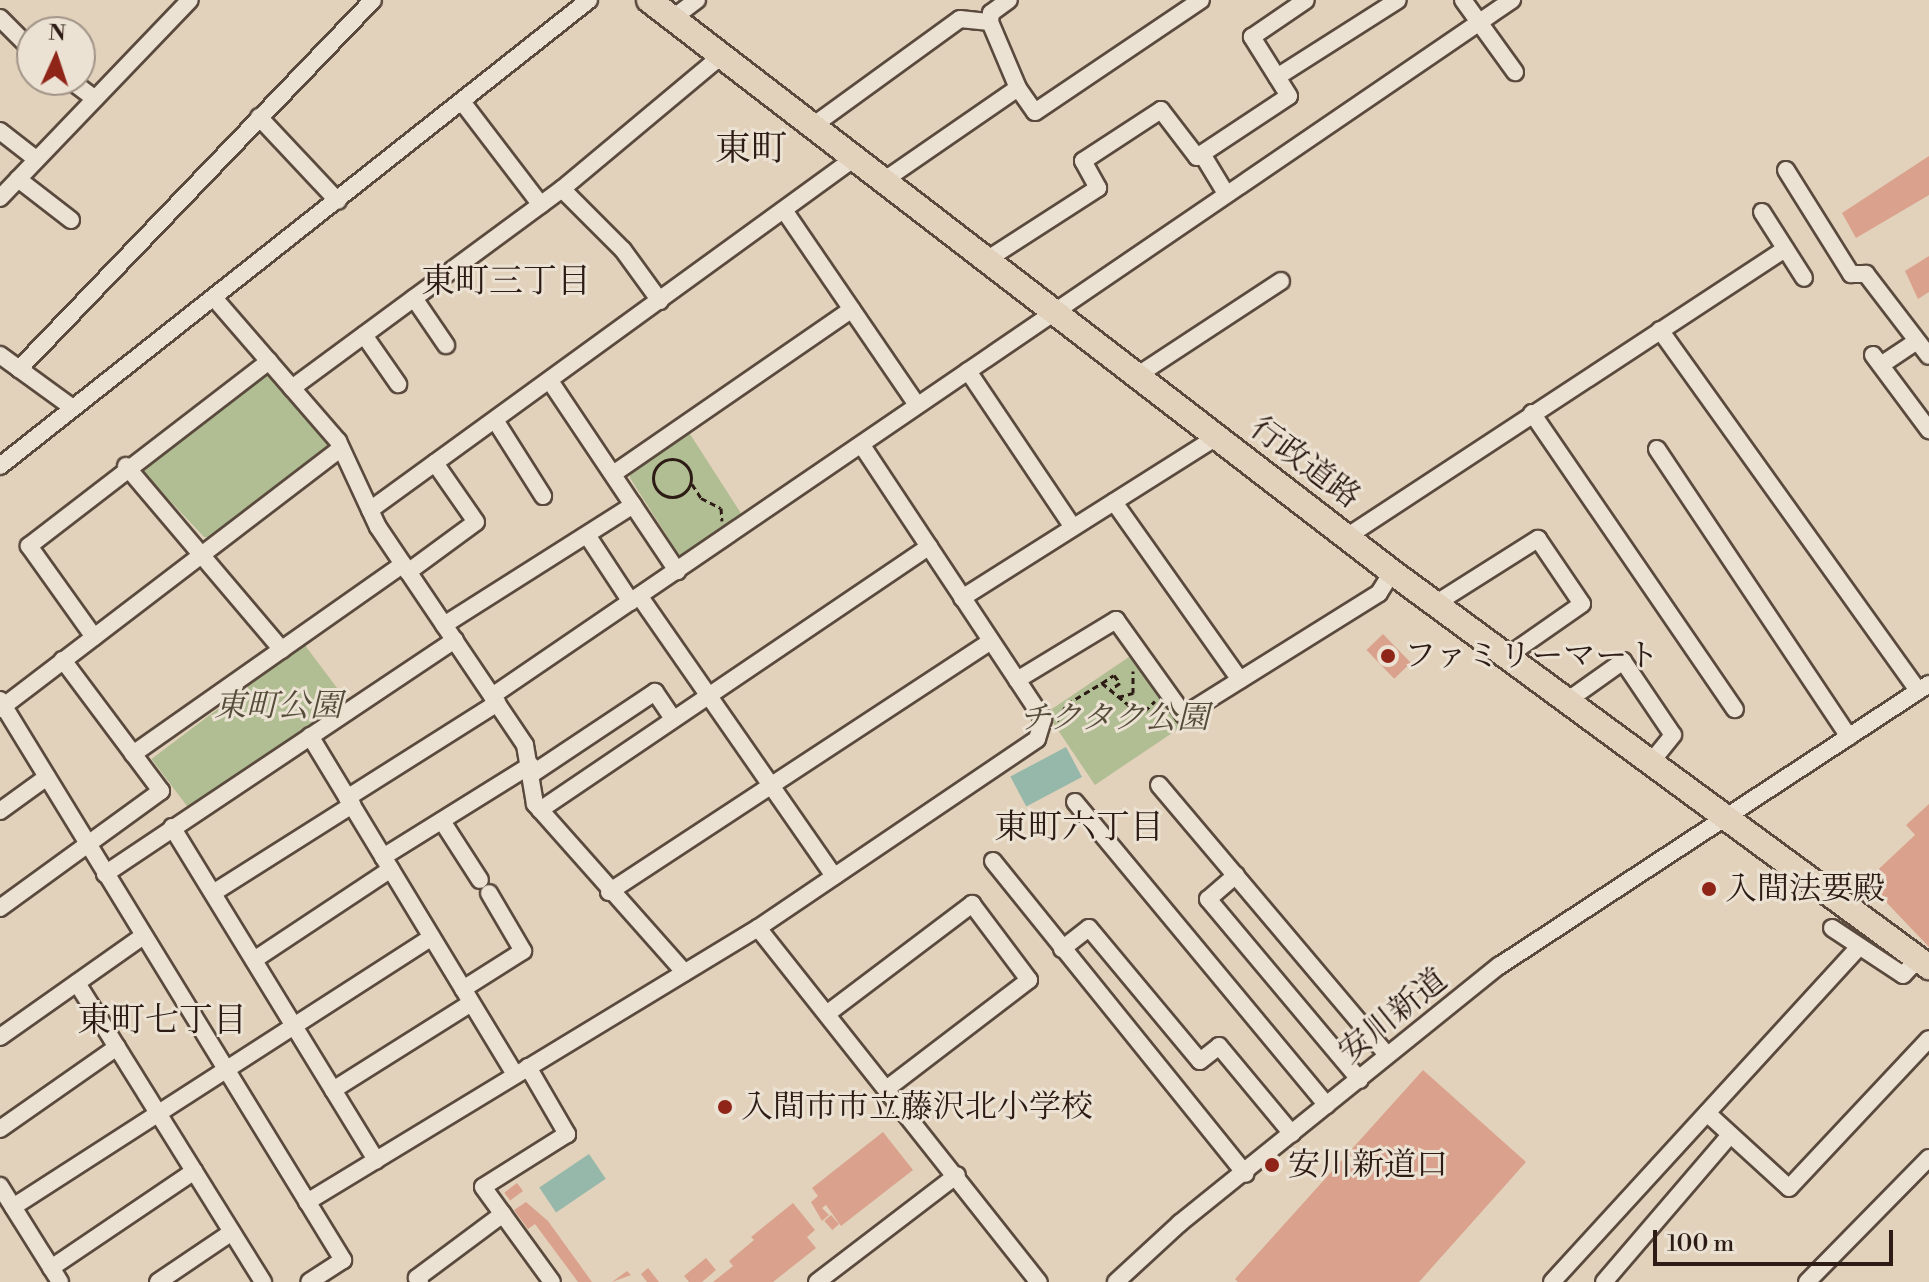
<!DOCTYPE html>
<html>
<head>
<meta charset="utf-8">
<style>
	body { margin:0 }
	#map { position:relative; width:1929px; height:1282px; overflow:hidden; background:#e2d2bb; font-family:"Libre Bodoni","Noto Serif JP",serif }
	div>[style] { position:absolute }
	[style*='--x'] { left:calc(var(--x)*1px); top:calc(var(--y)*1px); width:calc(var(--w)*1px); rotate:calc(var(--a)*1deg) }
	.green>* { inset:0; background:#b1bd92; transform-origin:0 0 }
	.water>* { inset:0; background:#96b8aa; transform-origin:0 0 }
	.building>* { inset:0; background:#daa18d; transform-origin:0 0 }
	.path>* { height:3px; margin-top:-1.5px; transform-origin:0; background:repeating-linear-gradient(90deg,#2d1c15 0 6px,transparent 0 10px) }
	.path>.ring { margin:-1.5px; padding:0; box-sizing:content-box; background:none; border:3px solid #2d1c15; border-radius:50% }
	.roads { filter:drop-shadow(2px 0 #5a4a3e) drop-shadow(-2px 0 #5a4a3e) drop-shadow(0 2px #5a4a3e) drop-shadow(0 -2px #5a4a3e) }
	.minor>* { height:16px; margin:-8px; padding:0 8px; transform-origin:8px; border-radius:8px; background:#ece2d3 }
	.highway>* { height:24px; margin:-12px; padding:0 12px; transform-origin:12px; border-radius:12px; background:#e2d2bb }
	.dots>* { width:22px; height:22px; translate:-50% -50%; box-sizing:border-box; border:4px solid #ece2d3; border-radius:50% }
	span { translate:-50% -50%; white-space:nowrap; text-align:center; line-height:1.15; -webkit-text-stroke:6px #ece2d3; paint-order:stroke }
	.street-label { font-size:32px; color:#2d1c15 }
	.poi-label { font-size:32px; color:#2d1c15 }
	.left { translate:0 -50%; text-align:left }
	.park-label { font-size:32px; color:#554c3a; font-style:italic }
	.neighbourhood-label { font-size:34px; color:#2d1c15 }
	.quarter-label { font-size:36px; color:#2d1c15 }
	.north { position:absolute; left:16px; top:16px; width:80px; height:80px; box-sizing:border-box; background:#ece2d3; border:2px solid #a09387; border-radius:50%; rotate:3deg; font-size:22px; font-weight:700; line-height:32px; text-align:center; color:#2d1c15 }
	.north::after { content:''; display:block; margin:auto; width:28px; height:36px; background:#8f2418; clip-path:polygon(50% 0,100% 100%,50% 72%,0 100%) }
	.scale { position:absolute; left:1653px; top:1230px; width:240px; height:36px; box-sizing:border-box; border:4px solid #2d1c15; border-top:0; padding-left:10px; font-size:24px; line-height:28px; white-space:nowrap; color:#2d1c15; -webkit-text-stroke:6px #ece2d3; paint-order:stroke }
</style>
</head>
<body>
<div id="map">
	<div class="green">
		<div style="clip-path:polygon(265px 374px,273px 374px,331px 442px,330px 450px,213px 537px,204px 537px,143px 472px,144px 464px)"></div>
		<div style="clip-path:polygon(688px 431px,744px 518px,688px 556px,679px 555px,630px 478px,630px 470px)"></div>
		<div style="left:304px;top:644px;width:75px;height:191px;rotate:53deg"></div>
		<div style="left:1135px;top:653px;width:87px;height:107px;rotate:56deg"></div>
	</div>
	<div class="water">
		<div style="left:1066px;top:747px;width:34px;height:63px;rotate:62deg"></div>
		<div style="left:589px;top:1154px;width:30px;height:60px;rotate:56deg"></div>
	</div>
	<div class="building">
		<div style="clip-path:polygon(1929px 156px,1929px 195px,1856px 238px,1842px 213px)"></div>
		<div style="clip-path:polygon(1929px 256px,1929px 292px,1918px 299px,1905px 271px)"></div>
		<div style="left:1383px;top:634px;width:40px;height:23px;rotate:46deg"></div>
		<div style="clip-path:polygon(1929px 804px,1929px 947px,1866px 881px,1915px 835px,1906px 825px)"></div>
		<div style="clip-path:polygon(1423px 1070px,1526px 1162px,1419px 1282px,1238px 1282px,1235px 1279px)"></div>
		<div style="clip-path:polygon(883px 1132px,913px 1170px,841px 1226px,826px 1205px,822px 1208px,829px 1215px,822px 1221px,811px 1202px,818px 1196px,812px 1188px)"></div>
		<div style="left:517px;top:1183px;width:10px;height:16px;rotate:53deg"></div>
		<div style="clip-path:polygon(526px 1202px,548px 1221px,592px 1282px,578px 1282px,535px 1224px,528px 1229px,514px 1210px)"></div>
		<div style="clip-path:polygon(793px 1203px,815px 1230px,807px 1237px,816px 1248px,773px 1282px,713px 1282px,733px 1266px,729px 1261px,754px 1240px,751px 1237px)"></div>
		<div style="left:831px;top:1215px;width:12px;height:9px;rotate:48deg"></div>
		<div style="clip-path:polygon(706px 1258px,716px 1270px,702px 1282px,689px 1282px,684px 1276px)"></div>
		<div style="clip-path:polygon(648px 1268px,659px 1282px,647px 1282px,641px 1274px)"></div>
		<div style="clip-path:polygon(627px 1271px,631px 1275px,612px 1282px)"></div>
	</div>
	<div class="path">
		<div class="ring" style="left:653px;top:459px;width:35px;height:35px"></div>
		<div style="--x:692;--y:484;--w:17;--a:57"></div>
		<div style="--x:701;--y:498;--w:22;--a:27"></div>
		<div style="--x:721;--y:508;--w:13;--a:86"></div>
		<div style="--x:1102;--y:683;--w:14;--a:-34"></div>
		<div style="--x:1114;--y:675;--w:10;--a:53"></div>
		<div style="--x:1120;--y:683;--w:11;--a:146"></div>
		<div style="--x:1118;--y:697;--w:16;--a:-15"></div>
		<div style="--x:1133;--y:693;--w:22;--a:-90"></div>
		<div style="--x:1057;--y:721;--w:20;--a:-60"></div>
		<div style="--x:1067;--y:704;--w:41;--a:-31"></div>
		<div style="--x:1102;--y:683;--w:44;--a:39.5"></div>
		<div style="--x:1136;--y:711;--w:9;--a:0"></div>
		<div style="--x:1145;--y:711;--w:14;--a:-45"></div>
	</div>
	<div class="roads">
		<div class="minor">
			<div style="--x:1463;--y:0;--w:89;--a:54.2"></div>
			<div style="--x:0;--y:18;--w:45;--a:45"></div>
			<div style="--x:673;--y:18;--w:30;--a:-37"></div>
			<div style="--x:1277;--y:77;--w:143;--a:-32.5"></div>
			<div style="--x:70;--y:80;--w:31;--a:37"></div>
			<div style="--x:1018;--y:88;--w:29;--a:55"></div>
			<div style="--x:1035;--y:112;--w:200;--a:-34"></div>
			<div style="--x:463;--y:103;--w:128;--a:52.6"></div>
			<div style="--x:259;--y:117;--w:115;--a:46.8"></div>
			<div style="--x:814;--y:125;--w:180;--a:-36"></div>
			<div style="--x:960;--y:19;--w:30;--a:6"></div>
			<div style="--x:0;--y:131;--w:46;--a:37.9"></div>
			<div style="--x:1202;--y:154;--w:44;--a:58.8"></div>
			<div style="--x:1786;--y:170;--w:123;--a:58"></div>
			<div style="--x:1851;--y:274;--w:15;--a:0"></div>
			<div style="--x:1866;--y:274;--w:103;--a:52.5"></div>
			<div style="--x:18;--y:179;--w:67;--a:37.7"></div>
			<div style="--x:886;--y:179;--w:160;--a:-34.6"></div>
			<div style="--x:1018;--y:88;--w:72;--a:-113"></div>
			<div style="--x:990;--y:22;--w:9;--a:-84"></div>
			<div style="--x:991;--y:13;--w:22;--a:-36"></div>
			<div style="--x:562;--y:189;--w:86;--a:45"></div>
			<div style="--x:623;--y:250;--w:63;--a:54"></div>
			<div style="--x:0;--y:198;--w:274;--a:-46.2"></div>
			<div style="--x:784;--y:210;--w:236;--a:55.7"></div>
			<div style="--x:1762;--y:212;--w:78;--a:57.5"></div>
			<div style="--x:988;--y:259;--w:131;--a:-32.8"></div>
			<div style="--x:1098;--y:188;--w:31;--a:-119"></div>
			<div style="--x:1083;--y:161;--w:93;--a:-33.2"></div>
			<div style="--x:1161;--y:110;--w:59;--a:52.5"></div>
			<div style="--x:1197;--y:157;--w:110;--a:-33.5"></div>
			<div style="--x:1289;--y:96;--w:70;--a:-122.1"></div>
			<div style="--x:1252;--y:37;--w:65;--a:-34.4"></div>
			<div style="--x:414;--y:298;--w:57;--a:55.8"></div>
			<div style="--x:215;--y:299;--w:188;--a:49.1"></div>
			<div style="--x:338;--y:441;--w:95;--a:65.1"></div>
			<div style="--x:378;--y:527;--w:263;--a:56"></div>
			<div style="--x:525;--y:745;--w:60;--a:80.4"></div>
			<div style="--x:535;--y:804;--w:225;--a:48.4"></div>
			<div style="--x:1660;--y:330;--w:444;--a:54.4"></div>
			<div style="--x:364;--y:335;--w:60;--a:55.2"></div>
			<div style="--x:0;--y:355;--w:90;--a:36"></div>
			<div style="--x:1873;--y:355;--w:94;--a:53.3"></div>
			<div style="--x:1881;--y:365;--w:43;--a:-33.7"></div>
			<div style="--x:19;--y:369;--w:511;--a:-46.19"></div>
			<div style="--x:968;--y:371;--w:188;--a:56.1"></div>
			<div style="--x:1138;--y:375;--w:171;--a:-33.3"></div>
			<div style="--x:550;--y:381;--w:229;--a:56.2"></div>
			<div style="--x:292;--y:388;--w:335;--a:-36.4"></div>
			<div style="--x:562;--y:189;--w:209;--a:-39.9"></div>
			<div style="--x:1532;--y:413;--w:359;--a:55.6"></div>
			<div style="--x:495;--y:420;--w:90;--a:57.7"></div>
			<div style="--x:1657;--y:449;--w:346;--a:56.3"></div>
			<div style="--x:0;--y:466;--w:751;--a:-38.35"></div>
			<div style="--x:126;--y:466;--w:241;--a:49.7"></div>
			<div style="--x:613;--y:474;--w:290;--a:-34.6"></div>
			<div style="--x:1114;--y:502;--w:218;--a:54.7"></div>
			<div style="--x:370;--y:510;--w:601;--a:-35.99"></div>
			<div style="--x:587;--y:535;--w:80;--a:56.7"></div>
			<div style="--x:1348;--y:536;--w:523;--a:-33.29"></div>
			<div style="--x:408;--y:572;--w:84;--a:-36.3"></div>
			<div style="--x:476;--y:522;--w:72;--a:-124.8"></div>
			<div style="--x:640;--y:597;--w:340;--a:55.2"></div>
			<div style="--x:962;--y:598;--w:303;--a:-32.3"></div>
			<div style="--x:1435;--y:604;--w:122;--a:-32.3"></div>
			<div style="--x:1538;--y:539;--w:78;--a:55.9"></div>
			<div style="--x:1582;--y:604;--w:93;--a:145.1"></div>
			<div style="--x:444;--y:625;--w:224;--a:-32.4"></div>
			<div style="--x:94;--y:637;--w:112;--a:-125.5"></div>
			<div style="--x:29;--y:546;--w:303;--a:-37.6"></div>
			<div style="--x:1017;--y:680;--w:116;--a:-31.2"></div>
			<div style="--x:1116;--y:620;--w:117;--a:54.4"></div>
			<div style="--x:1184;--y:715;--w:230;--a:-32"></div>
			<div style="--x:1379;--y:593;--w:25;--a:-58"></div>
			<div style="--x:492;--y:696;--w:1235;--a:-34.31"></div>
			<div style="--x:0;--y:700;--w:657;--a:58.51"></div>
			<div style="--x:343;--y:1260;--w:40;--a:147.1"></div>
			<div style="--x:1567;--y:701;--w:69;--a:-35.5"></div>
			<div style="--x:1623;--y:661;--w:89;--a:56"></div>
			<div style="--x:1673;--y:735;--w:36;--a:129"></div>
			<div style="--x:0;--y:709;--w:429;--a:-37.4"></div>
			<div style="--x:310;--y:736;--w:396;--a:58.8"></div>
			<div style="--x:133;--y:754;--w:330;--a:-35.1"></div>
			<div style="--x:532;--y:774;--w:148;--a:-33.7"></div>
			<div style="--x:655;--y:692;--w:32;--a:56"></div>
			<div style="--x:1159;--y:785;--w:353;--a:49.8"></div>
			<div style="--x:347;--y:798;--w:178;--a:-32.3"></div>
			<div style="--x:1075;--y:802;--w:394;--a:50.3"></div>
			<div style="--x:540;--y:810;--w:470;--a:-34.1"></div>
			<div style="--x:0;--y:811;--w:58;--a:-35.9"></div>
			<div style="--x:442;--y:821;--w:70;--a:57.2"></div>
			<div style="--x:172;--y:827;--w:391;--a:58.5"></div>
			<div style="--x:383;--y:857;--w:174;--a:-31.9"></div>
			<div style="--x:993;--y:861;--w:402;--a:51.1"></div>
			<div style="--x:105;--y:874;--w:421;--a:-33.8"></div>
			<div style="--x:1236;--y:875;--w:37;--a:139"></div>
			<div style="--x:1208;--y:899;--w:236;--a:50"></div>
			<div style="--x:609;--y:892;--w:457;--a:-33.3"></div>
			<div style="--x:213;--y:893;--w:165;--a:-32.3"></div>
			<div style="--x:0;--y:908;--w:199;--a:-36"></div>
			<div style="--x:161;--y:791;--w:164;--a:-126.8"></div>
			<div style="--x:758;--y:928;--w:452;--a:51.6"></div>
			<div style="--x:1832;--y:928;--w:85;--a:33.5"></div>
			<div style="--x:1903;--y:975;--w:22;--a:-47"></div>
			<div style="--x:1062;--y:949;--w:34;--a:-38"></div>
			<div style="--x:1089;--y:928;--w:173;--a:50.2"></div>
			<div style="--x:1200;--y:1061;--w:24;--a:-38"></div>
			<div style="--x:1219;--y:1046;--w:114;--a:50.3"></div>
			<div style="--x:254;--y:960;--w:164;--a:-33.6"></div>
			<div style="--x:77;--y:983;--w:352;--a:58.1"></div>
			<div style="--x:463;--y:989;--w:71;--a:-32.3"></div>
			<div style="--x:523;--y:951;--w:67;--a:-120.4"></div>
			<div style="--x:828;--y:1013;--w:181;--a:-37.1"></div>
			<div style="--x:972;--y:904;--w:95;--a:53.1"></div>
			<div style="--x:1029;--y:980;--w:176;--a:142.6"></div>
			<div style="--x:0;--y:1037;--w:175;--a:-35.2"></div>
			<div style="--x:528;--y:1067;--w:78;--a:59.8"></div>
			<div style="--x:567;--y:1134;--w:99;--a:147.8"></div>
			<div style="--x:483;--y:1187;--w:117;--a:54"></div>
			<div style="--x:333;--y:1090;--w:163;--a:-32.2"></div>
			<div style="--x:1707;--y:1113;--w:111;--a:42.4"></div>
			<div style="--x:1789;--y:1188;--w:204;--a:-46.8"></div>
			<div style="--x:0;--y:1129;--w:143;--a:-35"></div>
			<div style="--x:0;--y:1186;--w:113;--a:58"></div>
			<div style="--x:307;--y:1202;--w:528;--a:-31.28"></div>
			<div style="--x:758;--y:928;--w:337;--a:-34.1"></div>
			<div style="--x:1037;--y:739;--w:21;--a:-73"></div>
			<div style="--x:1043;--y:719;--w:326;--a:-123.5"></div>
			<div style="--x:13;--y:1207;--w:498;--a:-32.8"></div>
			<div style="--x:51;--y:1268;--w:173;--a:-34.1"></div>
			<div style="--x:158;--y:1282;--w:89;--a:-34"></div>
			<div style="--x:420;--y:1282;--w:5;--a:-127"></div>
			<div style="--x:417;--y:1278;--w:107;--a:-36.7"></div>
			<div style="--x:817;--y:1282;--w:176;--a:-37.4"></div>
			<div style="--x:1116;--y:1282;--w:87;--a:-42.7"></div>
			<div style="--x:1180;--y:1223;--w:410;--a:-38.9"></div>
			<div style="--x:1499;--y:966;--w:514;--a:-33.26"></div>
			<div style="--x:1552;--y:1282;--w:454;--a:-47.5"></div>
			<div style="--x:1604;--y:1282;--w:194;--a:-49.4"></div>
			<div style="--x:1807;--y:1282;--w:174;--a:-45.5"></div>
		</div>
		<div class="highway">
			<div style="--x:649;--y:0;--w:938;--a:37.59"></div>
			<div style="--x:1392;--y:572;--w:667;--a:36.34"></div>
		</div>
	</div>
	<div class="dots">
		<div style="left:1388px;top:656px;background:#8f2418"></div>
		<div style="left:1709px;top:889px;background:#8f2418"></div>
		<div style="left:725px;top:1107px;background:#8f2418"></div>
		<div style="left:1272px;top:1165px;background:#8f2418"></div>
	</div>
	<div class="street-label">
		<span style="left:1305px;top:463px;rotate:37deg">行政道路</span>
		<span style="left:1393px;top:1016px;rotate:-39deg">安川新道</span>
	</div>
	<div class="poi-label">
		<span class="left" style="left:1404px;top:656px">ファミリーマート</span>
		<span class="left" style="left:1725px;top:889px">入間法要殿</span>
		<span class="left" style="left:741px;top:1107px">入間市市立藤沢北小学校</span>
		<span class="left" style="left:1288px;top:1165px">安川新道口</span>
	</div>
	<div class="park-label">
		<span style="left:278px;top:706px">東町公園</span>
		<span style="left:1114px;top:718px">チクタク公園</span>
	</div>
	<div class="neighbourhood-label">
		<span style="left:506px;top:283px">東町三丁目</span>
		<span style="left:1079px;top:829px">東町六丁目</span>
		<span style="left:162px;top:1022px">東町七丁目</span>
	</div>
	<div class="quarter-label">
		<span style="left:751px;top:150px">東町</span>
	</div>
	<div class="north">N</div>
	<div class="scale">100 m</div>
</div>
</body>
</html>
